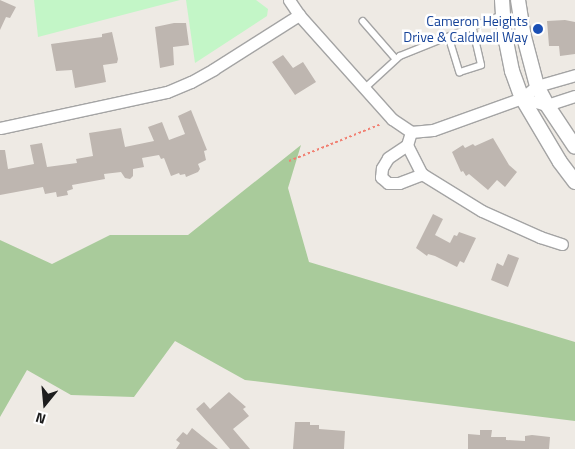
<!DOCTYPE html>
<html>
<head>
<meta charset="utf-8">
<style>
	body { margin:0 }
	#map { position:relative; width:575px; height:449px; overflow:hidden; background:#eeeae4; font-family:"Titillium Web",sans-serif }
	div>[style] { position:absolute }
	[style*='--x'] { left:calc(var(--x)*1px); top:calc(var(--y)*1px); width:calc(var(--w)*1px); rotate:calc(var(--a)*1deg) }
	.forest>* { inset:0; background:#a9cb9b }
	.park>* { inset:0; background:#c3f6c7 }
	.building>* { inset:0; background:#beb6b0 }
	.path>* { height:2px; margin-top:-1px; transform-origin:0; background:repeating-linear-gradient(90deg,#f18072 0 2.5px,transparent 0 5px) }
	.roads { filter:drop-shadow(1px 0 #a4a4a4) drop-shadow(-1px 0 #a4a4a4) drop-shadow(0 1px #a4a4a4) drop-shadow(0 -1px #a4a4a4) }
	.service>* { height:5.5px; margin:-2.75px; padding:0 2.75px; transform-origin:2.75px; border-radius:2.75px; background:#fff }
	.minor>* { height:11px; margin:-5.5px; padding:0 5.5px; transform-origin:5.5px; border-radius:5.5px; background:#fff }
	.tertiary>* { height:14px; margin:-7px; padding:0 7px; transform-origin:7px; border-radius:7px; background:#fff }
	.dots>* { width:14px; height:14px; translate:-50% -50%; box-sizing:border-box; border:2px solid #fff; border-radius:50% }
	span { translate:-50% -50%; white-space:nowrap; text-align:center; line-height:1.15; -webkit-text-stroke:5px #fff; paint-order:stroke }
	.transit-label { font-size:14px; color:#164399 }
	.right { translate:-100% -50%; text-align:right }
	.north { position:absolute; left:20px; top:379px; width:50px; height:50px; -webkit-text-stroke:4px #fff; paint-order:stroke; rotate:197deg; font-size:14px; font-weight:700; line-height:20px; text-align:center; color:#1d1d1d }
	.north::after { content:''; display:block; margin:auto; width:18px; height:22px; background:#1d1d1d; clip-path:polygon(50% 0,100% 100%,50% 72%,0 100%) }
</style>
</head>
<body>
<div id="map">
	<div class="forest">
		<div style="clip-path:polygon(301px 145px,288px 188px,309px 262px,575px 342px,575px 421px,245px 380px,175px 341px,134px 397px,71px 395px,27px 370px,0 417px,0 240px,52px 264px,110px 235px,188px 235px)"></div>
	</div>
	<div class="park">
		<div style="clip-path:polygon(34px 0,180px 0,38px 37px)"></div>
		<div style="clip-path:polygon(186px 0,256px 0,268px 9px,267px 16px,195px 63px)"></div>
	</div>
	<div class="building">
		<div style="clip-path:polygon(0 0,16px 7px,10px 18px,6px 17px,0 30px)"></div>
		<div style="clip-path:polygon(565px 20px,575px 22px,575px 54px,560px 56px,559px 46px,549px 46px,547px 21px)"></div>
		<div style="clip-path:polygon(174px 23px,186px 23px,189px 45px,173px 47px,174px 65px,160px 68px,155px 27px)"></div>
		<div style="clip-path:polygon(112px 32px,118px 59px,117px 63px,103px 65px,106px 82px,75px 88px,72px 70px,56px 71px,51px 44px,102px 37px,102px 34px)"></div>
		<div style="clip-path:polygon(283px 55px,293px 68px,303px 62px,316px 82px,295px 95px,272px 62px)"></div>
		<div style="clip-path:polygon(191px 110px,207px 150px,204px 151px,206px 160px,198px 164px,200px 169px,198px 172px,186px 177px,185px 174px,180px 175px,179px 173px,171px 176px,164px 158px,161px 159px,159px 155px,142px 158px,144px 167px,133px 169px,133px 176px,130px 179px,125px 178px,121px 172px,104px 174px,105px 179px,72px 185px,73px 189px,67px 191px,68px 195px,57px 197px,56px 192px,45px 194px,43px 187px,0 195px,0 150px,5px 150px,8px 169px,34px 164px,30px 145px,42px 143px,47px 167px,77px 163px,76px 159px,93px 156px,89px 133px,121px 128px,125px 147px,154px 141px,148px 127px,162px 122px,169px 140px,185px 134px,178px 116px)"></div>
		<div style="clip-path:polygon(493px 138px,509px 165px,517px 172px,505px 187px,497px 180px,488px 190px,469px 174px,466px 176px,463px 171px,461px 172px,452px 152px,463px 145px,465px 148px,473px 144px,475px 146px)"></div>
		<div style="clip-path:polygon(433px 214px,443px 219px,435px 235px,450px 243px,454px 235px,457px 236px,459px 232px,476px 238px,464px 263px,460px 261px,457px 267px,435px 256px,428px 254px,427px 256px,416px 248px)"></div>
		<div style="clip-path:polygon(508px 254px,519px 258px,508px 287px,491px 280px,497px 263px,503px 266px)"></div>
		<div style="clip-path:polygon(229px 392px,246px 407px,243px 409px,249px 416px,233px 429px,250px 449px,230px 449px,196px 409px,204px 402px,210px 409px)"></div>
		<div style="clip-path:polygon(295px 422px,310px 422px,310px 425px,319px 425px,319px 429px,345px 431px,344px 449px,293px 449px)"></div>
		<div style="clip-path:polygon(192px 428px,218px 449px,176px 449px,180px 443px,176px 440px,183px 432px,187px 435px)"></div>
		<div style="clip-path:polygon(480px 430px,492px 430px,491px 437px,506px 437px,506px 440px,525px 441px,525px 436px,532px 435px,550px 437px,549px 449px,468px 449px,468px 434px,480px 435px)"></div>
	</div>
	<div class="path">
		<div style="--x:289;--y:161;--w:99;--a:-21.9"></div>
	</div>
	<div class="roads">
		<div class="service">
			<div style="--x:363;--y:21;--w:50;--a:49"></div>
			<div style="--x:449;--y:37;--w:37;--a:73"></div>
			<div style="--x:460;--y:72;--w:22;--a:-18"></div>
			<div style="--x:481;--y:65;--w:39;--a:-103"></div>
			<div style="--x:365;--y:88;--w:47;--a:-42.4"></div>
			<div style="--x:400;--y:56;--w:110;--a:-21.9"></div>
		</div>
		<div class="minor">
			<div style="--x:289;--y:0;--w:18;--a:56"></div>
			<div style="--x:299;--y:15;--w:140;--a:48.2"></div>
			<div style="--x:392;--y:119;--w:23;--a:34"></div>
			<div style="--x:411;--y:132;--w:22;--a:-5"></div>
			<div style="--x:433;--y:130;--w:95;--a:-19.8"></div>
			<div style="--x:522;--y:98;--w:19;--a:-39"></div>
			<div style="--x:537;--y:86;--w:40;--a:-16"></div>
			<div style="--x:522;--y:98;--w:26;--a:16"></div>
			<div style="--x:547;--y:105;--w:29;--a:-18"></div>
			<div style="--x:0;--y:128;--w:171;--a:-12.2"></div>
			<div style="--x:167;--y:92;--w:26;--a:-23"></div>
			<div style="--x:191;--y:82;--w:26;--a:-29"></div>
			<div style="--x:214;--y:69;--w:101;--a:-32.4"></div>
			<div style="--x:411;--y:132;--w:14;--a:107"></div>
			<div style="--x:407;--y:145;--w:33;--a:63"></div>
			<div style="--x:422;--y:174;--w:70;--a:31.7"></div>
			<div style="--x:482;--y:211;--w:64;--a:24.1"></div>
			<div style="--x:540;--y:237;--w:23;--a:18"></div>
			<div style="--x:407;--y:145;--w:23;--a:146"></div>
			<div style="--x:388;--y:158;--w:12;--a:121"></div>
			<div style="--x:382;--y:168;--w:9;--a:96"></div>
			<div style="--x:381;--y:177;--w:9;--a:41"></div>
			<div style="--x:388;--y:183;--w:11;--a:0"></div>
			<div style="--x:399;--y:183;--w:25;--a:-21"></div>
		</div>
		<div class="tertiary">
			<div style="--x:502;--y:0;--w:31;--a:86"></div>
			<div style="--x:504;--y:31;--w:41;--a:78.7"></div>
			<div style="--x:512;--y:71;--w:29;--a:70"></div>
			<div style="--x:522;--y:98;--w:74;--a:59.3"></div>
			<div style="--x:560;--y:162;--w:25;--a:53"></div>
			<div style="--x:518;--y:0;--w:33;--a:81"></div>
			<div style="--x:523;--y:33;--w:55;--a:75.2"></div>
			<div style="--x:537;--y:86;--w:21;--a:62"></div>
			<div style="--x:547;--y:105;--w:50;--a:56.3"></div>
		</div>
	</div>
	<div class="dots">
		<div style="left:538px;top:29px;background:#1a4fb4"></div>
	</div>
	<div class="transit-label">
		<span class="right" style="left:528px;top:29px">Cameron Heights<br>Drive &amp; Caldwell Way</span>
	</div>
	<div class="north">N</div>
</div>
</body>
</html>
